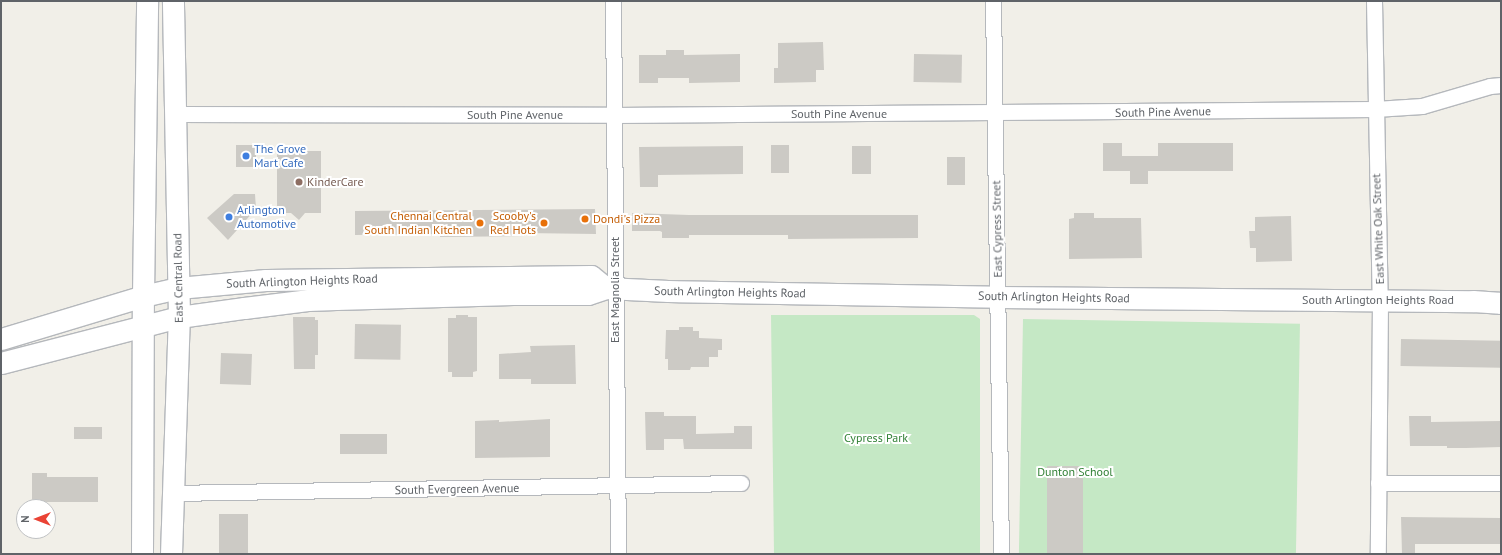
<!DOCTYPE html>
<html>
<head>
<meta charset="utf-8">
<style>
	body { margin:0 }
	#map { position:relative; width:1502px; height:555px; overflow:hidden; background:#f1efe8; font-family:"PT Sans",sans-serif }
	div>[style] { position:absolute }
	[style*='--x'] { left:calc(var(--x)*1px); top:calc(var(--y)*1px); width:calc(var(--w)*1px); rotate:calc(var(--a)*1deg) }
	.green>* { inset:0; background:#c5e8c5; transform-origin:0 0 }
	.building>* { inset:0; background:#cccac5; transform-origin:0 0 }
	.roads { filter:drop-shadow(1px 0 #b5b8bc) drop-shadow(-1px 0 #b5b8bc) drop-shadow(0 1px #b5b8bc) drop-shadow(0 -1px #b5b8bc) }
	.street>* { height:15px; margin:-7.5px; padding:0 7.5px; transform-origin:7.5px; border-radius:7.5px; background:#fff }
	.secondary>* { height:21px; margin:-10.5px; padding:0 10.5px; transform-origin:10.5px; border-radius:10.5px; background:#fff }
	.dots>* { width:11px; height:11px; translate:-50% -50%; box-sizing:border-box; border:2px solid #fff; border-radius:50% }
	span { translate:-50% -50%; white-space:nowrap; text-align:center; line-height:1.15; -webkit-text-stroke:4px #fff; paint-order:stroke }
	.street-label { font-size:12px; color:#5f6368 }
	.shop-label { font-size:12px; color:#366cbe }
	.left { translate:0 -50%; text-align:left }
	.education-label { font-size:12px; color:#785e54 }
	.food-label { font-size:12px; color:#c56008 }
	.right { translate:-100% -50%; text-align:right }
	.park-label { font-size:12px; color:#348238 }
	.frame { position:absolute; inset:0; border:2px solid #5f6368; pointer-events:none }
	.north { position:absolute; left:16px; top:499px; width:40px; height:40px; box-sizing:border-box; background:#fff; border:1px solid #bfc1c3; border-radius:50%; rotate:270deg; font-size:11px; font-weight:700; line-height:16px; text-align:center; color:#5f6368 }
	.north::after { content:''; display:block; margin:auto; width:14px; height:18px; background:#ea4335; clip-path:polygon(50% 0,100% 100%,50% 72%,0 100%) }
</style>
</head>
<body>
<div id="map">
	<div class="green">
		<div style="clip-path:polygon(771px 315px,974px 315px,980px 319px,980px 554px,774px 554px)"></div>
		<div style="left:1023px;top:319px;width:277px;height:235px;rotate:1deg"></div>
	</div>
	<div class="building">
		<div style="clip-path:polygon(823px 42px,824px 70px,816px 70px,816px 82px,774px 83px,774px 68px,778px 68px,778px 43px)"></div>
		<div style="clip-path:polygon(666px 50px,684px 50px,684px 55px,740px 54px,740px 82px,689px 83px,689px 78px,658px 78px,658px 83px,639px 83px,639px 55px,666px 55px)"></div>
		<div style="left:914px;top:54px;width:48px;height:28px;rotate:1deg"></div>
		<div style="clip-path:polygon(1103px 143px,1122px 143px,1122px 156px,1158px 156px,1158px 143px,1233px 143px,1233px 171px,1148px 171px,1148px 184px,1130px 184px,1130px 171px,1103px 171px)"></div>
		<div style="left:236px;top:145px;width:20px;height:22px"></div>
		<div style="left:771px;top:145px;width:18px;height:28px"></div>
		<div style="clip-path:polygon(743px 146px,743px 174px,658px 175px,658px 187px,640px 187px,639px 147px)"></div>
		<div style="left:852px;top:146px;width:19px;height:28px"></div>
		<div style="clip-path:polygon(277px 151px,321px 151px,321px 213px,305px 213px,299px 220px,291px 213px,277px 213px)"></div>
		<div style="left:947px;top:157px;width:18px;height:28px"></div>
		<div style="clip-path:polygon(234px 194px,255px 194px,256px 209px,228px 240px,207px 218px)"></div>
		<div style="clip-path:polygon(595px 209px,596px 234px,525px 233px,525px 236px,440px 237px,440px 234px,355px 235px,355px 211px)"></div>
		<div style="clip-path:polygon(632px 213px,689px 215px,918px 215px,918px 238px,788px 239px,788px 235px,689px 235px,689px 238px,662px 238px,662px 232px,660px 231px,632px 231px)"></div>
		<div style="clip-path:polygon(1074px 213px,1094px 213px,1094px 218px,1141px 218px,1142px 258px,1069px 259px,1069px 219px,1074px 218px)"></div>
		<div style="clip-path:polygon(1291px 216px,1292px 261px,1256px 262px,1256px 248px,1250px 248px,1249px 231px,1255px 231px,1255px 217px)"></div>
		<div style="clip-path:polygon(456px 315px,468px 315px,468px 317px,477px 317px,477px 371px,473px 372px,473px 377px,452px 377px,452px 372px,448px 372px,448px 318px,456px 318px)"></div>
		<div style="clip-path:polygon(293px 317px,315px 317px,315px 320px,318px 320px,318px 355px,315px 355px,315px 369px,294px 369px)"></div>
		<div style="left:355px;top:324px;width:46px;height:35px;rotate:1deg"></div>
		<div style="clip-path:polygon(679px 327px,693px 327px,693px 331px,699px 331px,699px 338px,722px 339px,722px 350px,718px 350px,718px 357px,709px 357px,709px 367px,691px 367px,690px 370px,668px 370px,668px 359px,665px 359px,666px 330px,679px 330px)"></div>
		<div style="left:1401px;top:339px;width:100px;height:27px;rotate:1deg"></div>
		<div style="clip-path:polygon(575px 345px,576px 384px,531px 384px,531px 379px,499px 379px,499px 354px,531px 352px,530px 346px)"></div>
		<div style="left:221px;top:353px;width:31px;height:31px;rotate:2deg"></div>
		<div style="clip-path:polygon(645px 412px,664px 412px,664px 416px,696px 416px,696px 434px,734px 433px,734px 426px,752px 426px,752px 449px,684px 449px,683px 439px,664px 439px,664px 450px,646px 450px)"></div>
		<div style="clip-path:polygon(1409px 416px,1431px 416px,1431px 422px,1501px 421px,1501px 447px,1466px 448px,1447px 448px,1447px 446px,1410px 446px)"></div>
		<div style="clip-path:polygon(550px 419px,550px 457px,475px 458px,475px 421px,499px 420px,499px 422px)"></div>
		<div style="left:74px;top:427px;width:28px;height:12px"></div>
		<div style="left:387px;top:434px;width:20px;height:47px;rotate:90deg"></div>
		<div style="left:1047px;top:466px;width:36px;height:88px"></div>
		<div style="clip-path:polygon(32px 473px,47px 473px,47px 477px,98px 477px,98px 502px,32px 502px)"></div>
		<div style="left:219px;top:514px;width:29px;height:40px"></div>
		<div style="clip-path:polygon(1401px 517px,1501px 518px,1501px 544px,1415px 544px,1415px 554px,1402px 554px)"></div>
	</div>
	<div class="roads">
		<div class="street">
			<div style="--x:613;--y:1;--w:553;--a:89.48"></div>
			<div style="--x:993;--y:1;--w:553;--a:89.17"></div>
			<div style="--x:1374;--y:1;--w:300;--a:88.9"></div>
			<div style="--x:1380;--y:301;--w:253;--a:90.5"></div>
			<div style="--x:174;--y:114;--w:441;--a:0.1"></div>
			<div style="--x:615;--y:115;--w:760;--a:-0.45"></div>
			<div style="--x:1375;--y:109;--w:47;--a:-3.7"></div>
			<div style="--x:1422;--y:106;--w:71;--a:-16.4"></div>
			<div style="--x:1490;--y:86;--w:11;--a:-5"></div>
			<div style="--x:1378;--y:483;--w:123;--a:0"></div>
			<div style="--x:172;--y:493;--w:569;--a:-1.01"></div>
		</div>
		<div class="secondary">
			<div style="--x:1;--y:339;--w:148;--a:-16.8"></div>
			<div style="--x:143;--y:296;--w:36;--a:-13"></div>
			<div style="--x:178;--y:288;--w:88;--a:-5.2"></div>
			<div style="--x:266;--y:280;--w:325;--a:-0.7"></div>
			<div style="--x:591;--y:276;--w:19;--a:39"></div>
			<div style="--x:1;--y:363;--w:184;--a:-14.5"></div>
			<div style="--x:179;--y:317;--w:66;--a:-7.9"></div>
			<div style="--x:244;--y:308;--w:64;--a:-7.1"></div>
			<div style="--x:308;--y:300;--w:28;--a:-2"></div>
			<div style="--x:336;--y:299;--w:177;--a:-1.6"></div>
			<div style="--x:513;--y:294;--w:75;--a:0"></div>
			<div style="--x:588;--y:294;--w:19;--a:-18"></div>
			<div style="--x:606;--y:288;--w:62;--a:2.8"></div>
			<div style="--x:668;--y:291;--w:330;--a:1"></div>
			<div style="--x:998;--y:297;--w:475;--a:0.5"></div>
			<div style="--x:1473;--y:301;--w:28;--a:4"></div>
			<div style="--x:142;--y:554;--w:258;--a:-89.8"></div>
			<div style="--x:143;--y:296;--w:295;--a:-89.2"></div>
			<div style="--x:171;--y:554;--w:237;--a:-88.1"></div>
			<div style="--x:179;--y:317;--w:316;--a:-91.1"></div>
		</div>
	</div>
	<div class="dots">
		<div style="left:246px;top:156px;background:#3f7fe0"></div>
		<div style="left:299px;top:182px;background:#8d6e63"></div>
		<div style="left:229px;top:217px;background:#3f7fe0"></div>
		<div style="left:585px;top:219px;background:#e8710a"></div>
		<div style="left:480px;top:223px;background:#e8710a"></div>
		<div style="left:544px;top:223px;background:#e8710a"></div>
	</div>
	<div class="street-label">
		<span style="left:1163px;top:112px;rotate:-1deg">South Pine Avenue</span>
		<span style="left:839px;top:114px">South Pine Avenue</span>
		<span style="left:515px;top:115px">South Pine Avenue</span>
		<span style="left:997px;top:229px;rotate:-91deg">East Cypress Street</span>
		<span style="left:1378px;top:229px;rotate:-92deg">East White Oak Street</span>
		<span style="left:178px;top:278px;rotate:-91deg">East Central Road</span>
		<span style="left:302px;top:281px;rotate:-2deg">South Arlington Heights Road</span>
		<span style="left:615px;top:290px;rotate:-90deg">East Magnolia Street</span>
		<span style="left:730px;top:292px;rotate:1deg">South Arlington Heights Road</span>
		<span style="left:1054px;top:297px;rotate:1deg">South Arlington Heights Road</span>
		<span style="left:1378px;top:300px">South Arlington Heights Road</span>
		<span style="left:457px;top:489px;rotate:-1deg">South Evergreen Avenue</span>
	</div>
	<div class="shop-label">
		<span class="left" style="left:254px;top:156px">The Grove<br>Mart Cafe</span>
		<span class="left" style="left:237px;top:217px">Arlington<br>Automotive</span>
	</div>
	<div class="education-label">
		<span class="left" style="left:307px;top:182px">KinderCare</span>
	</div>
	<div class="food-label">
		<span class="right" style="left:472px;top:223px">Chennai Central<br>South Indian Kitchen</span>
		<span class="right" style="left:536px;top:223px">Scooby's<br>Red Hots</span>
		<span class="left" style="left:593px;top:219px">Dondi's Pizza</span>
	</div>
	<div class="park-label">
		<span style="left:876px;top:438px">Cypress Park</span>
		<span style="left:1075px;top:472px">Dunton School</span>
	</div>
	<div class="frame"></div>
	<div class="north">N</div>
</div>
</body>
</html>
